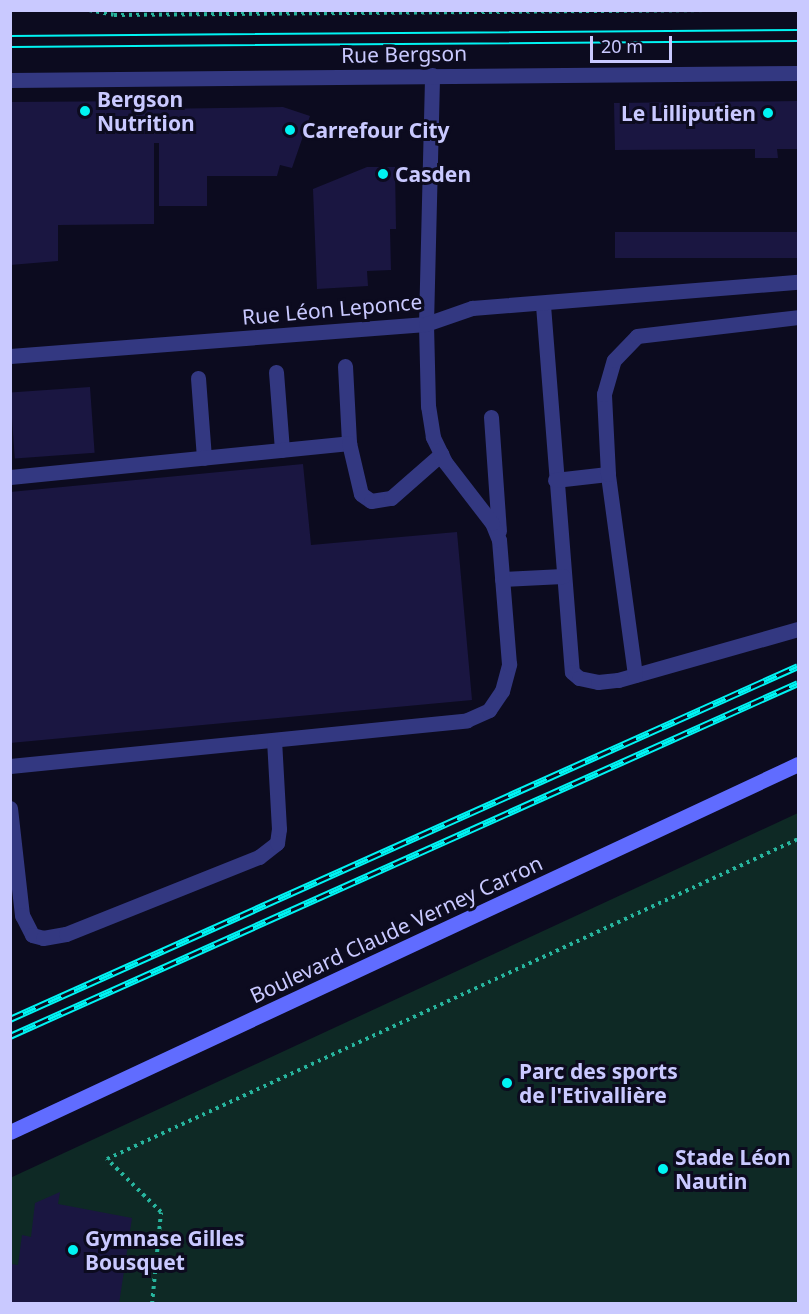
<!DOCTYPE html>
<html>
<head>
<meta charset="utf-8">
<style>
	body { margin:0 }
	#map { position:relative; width:809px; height:1314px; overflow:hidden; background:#0c0b1f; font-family:"Noto Sans",sans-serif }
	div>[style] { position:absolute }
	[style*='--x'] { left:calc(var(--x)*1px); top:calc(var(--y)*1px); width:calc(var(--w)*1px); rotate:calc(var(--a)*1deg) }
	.green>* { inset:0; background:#0e2925 }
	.building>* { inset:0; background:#1a1641; transform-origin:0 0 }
	.path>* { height:4px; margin-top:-2px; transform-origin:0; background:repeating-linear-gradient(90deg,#27b59e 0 3px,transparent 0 7.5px) }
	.service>* { height:15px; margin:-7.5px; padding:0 7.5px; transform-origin:7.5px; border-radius:7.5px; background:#333881 }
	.minor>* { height:15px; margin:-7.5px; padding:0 7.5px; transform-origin:7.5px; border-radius:7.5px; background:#333881 }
	.secondary>* { height:15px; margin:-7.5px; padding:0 7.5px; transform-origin:7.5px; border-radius:7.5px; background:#606cff }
	.tram>* { height:1.5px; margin:-0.75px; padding:0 0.75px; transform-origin:0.75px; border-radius:0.75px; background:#00f4f3 }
	.rail>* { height:7px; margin-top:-3.5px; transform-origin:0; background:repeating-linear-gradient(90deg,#0c0b1f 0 14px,#00f4f3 0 28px); box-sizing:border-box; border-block:2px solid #00f4f3 }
	.dots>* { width:16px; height:16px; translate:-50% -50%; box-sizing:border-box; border:3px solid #0c0b1f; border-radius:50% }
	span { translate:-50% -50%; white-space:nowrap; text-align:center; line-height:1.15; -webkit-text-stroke:6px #0c0b1f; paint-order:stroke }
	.street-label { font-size:21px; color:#c9c9ff }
	.poi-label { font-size:21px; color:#c9c9ff; font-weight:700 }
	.left { translate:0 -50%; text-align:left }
	.right { translate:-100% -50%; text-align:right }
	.frame { position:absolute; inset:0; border:12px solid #c9c9ff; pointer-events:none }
	.scale { position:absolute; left:590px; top:36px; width:82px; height:27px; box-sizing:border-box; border:3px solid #c9c9ff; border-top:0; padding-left:8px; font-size:18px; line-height:21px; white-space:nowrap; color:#c9c9ff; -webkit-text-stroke:4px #0c0b1f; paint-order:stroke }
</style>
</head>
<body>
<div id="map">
	<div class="green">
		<div style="clip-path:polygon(798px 813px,798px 1303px,11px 1303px,10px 1178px)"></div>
	</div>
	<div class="building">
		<div style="clip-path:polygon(153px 101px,153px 109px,283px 107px,310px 116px,292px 168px,280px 165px,277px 176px,207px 176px,207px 206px,159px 206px,159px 143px,154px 143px,154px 224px,58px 225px,58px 261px,10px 265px,10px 102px)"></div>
		<div style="clip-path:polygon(798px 101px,798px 149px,777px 149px,778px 158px,755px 158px,755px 149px,615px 150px,614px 103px)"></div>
		<div style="clip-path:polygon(367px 167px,395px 167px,396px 229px,390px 229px,391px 270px,367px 271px,368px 286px,317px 289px,313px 189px)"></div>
		<div style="left:798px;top:232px;width:26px;height:183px;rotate:90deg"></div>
		<div style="left:90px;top:387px;width:66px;height:80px;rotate:86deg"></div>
		<div style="clip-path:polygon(303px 464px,311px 545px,457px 532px,472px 700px,10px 743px,10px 492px)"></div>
		<div style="clip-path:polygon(60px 1192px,58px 1204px,132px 1218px,119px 1304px,10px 1304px,10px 1264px,18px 1265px,22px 1235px,31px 1237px,35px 1203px)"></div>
	</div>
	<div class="path">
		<div style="--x:89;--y:10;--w:25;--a:11"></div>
		<div style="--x:114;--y:15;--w:594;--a:-0.48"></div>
		<div style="--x:152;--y:1304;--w:92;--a:-84.4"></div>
		<div style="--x:161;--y:1212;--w:76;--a:-135.5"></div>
		<div style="--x:107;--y:1159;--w:761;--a:-24.85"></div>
	</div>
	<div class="service">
		<div style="--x:543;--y:305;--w:368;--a:85.5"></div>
		<div style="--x:572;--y:672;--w:9;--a:41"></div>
		<div style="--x:579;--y:678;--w:19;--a:12"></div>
		<div style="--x:598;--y:682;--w:20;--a:-6"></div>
		<div style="--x:618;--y:680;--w:187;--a:-15.8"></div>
		<div style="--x:345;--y:366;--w:77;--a:87"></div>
		<div style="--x:276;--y:372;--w:78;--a:85.6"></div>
		<div style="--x:198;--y:378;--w:80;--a:85.7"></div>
		<div style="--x:491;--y:417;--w:114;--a:86"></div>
		<div style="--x:10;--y:477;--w:341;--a:-5.7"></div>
		<div style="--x:349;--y:443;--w:52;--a:76.8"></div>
		<div style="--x:361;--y:494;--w:12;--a:35"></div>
		<div style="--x:371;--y:501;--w:20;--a:-9"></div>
		<div style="--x:391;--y:498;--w:67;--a:-41.3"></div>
		<div style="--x:555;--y:480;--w:53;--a:-6.5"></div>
		<div style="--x:502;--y:579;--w:61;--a:-2.8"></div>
		<div style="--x:635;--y:675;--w:203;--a:-97.7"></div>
		<div style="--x:608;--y:474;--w:80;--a:-92.9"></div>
		<div style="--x:604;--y:394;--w:35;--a:-74"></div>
		<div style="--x:614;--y:360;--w:33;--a:-46"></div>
		<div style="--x:637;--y:336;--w:162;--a:-6.7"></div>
		<div style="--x:10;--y:766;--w:459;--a:-5.7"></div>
		<div style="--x:467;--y:720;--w:24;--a:-24"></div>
		<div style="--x:489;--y:710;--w:23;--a:-56"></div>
		<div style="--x:502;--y:691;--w:28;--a:-75"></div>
		<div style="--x:509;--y:664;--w:124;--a:-94.6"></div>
		<div style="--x:499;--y:540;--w:18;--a:-112"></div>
		<div style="--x:492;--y:523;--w:77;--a:-127.6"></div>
		<div style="--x:445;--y:462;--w:28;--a:-116"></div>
		<div style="--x:433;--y:437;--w:31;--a:-99"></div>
		<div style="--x:428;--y:406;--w:82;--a:-91.4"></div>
		<div style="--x:426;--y:324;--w:249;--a:-88.6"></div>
		<div style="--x:10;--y:808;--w:108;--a:83.6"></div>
		<div style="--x:22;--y:915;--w:22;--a:63"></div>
		<div style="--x:32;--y:935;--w:11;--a:15"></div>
		<div style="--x:43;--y:938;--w:23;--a:-10"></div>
		<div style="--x:66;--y:934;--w:208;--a:-21.8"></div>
		<div style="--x:259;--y:857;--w:23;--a:-38"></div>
		<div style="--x:277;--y:843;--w:14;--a:-82"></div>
		<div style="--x:279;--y:829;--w:89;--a:-93.2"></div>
	</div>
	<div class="minor">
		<div style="--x:10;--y:80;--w:788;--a:-0.51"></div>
		<div style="--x:10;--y:356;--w:417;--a:-4.4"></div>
		<div style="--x:426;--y:324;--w:49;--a:-19.2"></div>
		<div style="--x:472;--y:308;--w:327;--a:-4.6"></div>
	</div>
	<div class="secondary">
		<div style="--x:10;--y:1132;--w:870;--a:-25.03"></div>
	</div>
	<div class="tram">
		<div style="--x:10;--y:36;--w:788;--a:-0.44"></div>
		<div style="--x:10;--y:47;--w:788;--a:-0.44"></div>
	</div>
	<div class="rail">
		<div style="--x:10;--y:1019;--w:863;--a:-24.13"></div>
		<div style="--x:10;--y:1036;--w:863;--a:-24.13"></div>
	</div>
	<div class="dots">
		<div style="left:85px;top:111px;background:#00f4f3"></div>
		<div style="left:768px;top:113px;background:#00f4f3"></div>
		<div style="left:290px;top:130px;background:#00f4f3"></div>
		<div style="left:383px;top:174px;background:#00f4f3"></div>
		<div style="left:507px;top:1083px;background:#00f4f3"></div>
		<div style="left:663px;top:1169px;background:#00f4f3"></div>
		<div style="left:73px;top:1250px;background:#00f4f3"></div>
	</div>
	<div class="street-label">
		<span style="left:404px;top:54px;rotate:-1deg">Rue Bergson</span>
		<span style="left:332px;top:309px;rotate:-5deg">Rue Léon Leponce</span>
		<span style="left:396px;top:929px;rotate:-25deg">Boulevard Claude Verney Carron</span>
	</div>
	<div class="poi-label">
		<span class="left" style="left:97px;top:111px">Bergson<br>Nutrition</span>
		<span class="right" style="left:756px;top:113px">Le Lilliputien</span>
		<span class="left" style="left:302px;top:130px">Carrefour City</span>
		<span class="left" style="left:395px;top:174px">Casden</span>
		<span class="left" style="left:519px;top:1083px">Parc des sports<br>de l'Etivallière</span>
		<span class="left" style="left:675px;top:1169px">Stade Léon<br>Nautin</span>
		<span class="left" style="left:85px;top:1250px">Gymnase Gilles<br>Bousquet</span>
	</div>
	<div class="frame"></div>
	<div class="scale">20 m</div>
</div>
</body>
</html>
